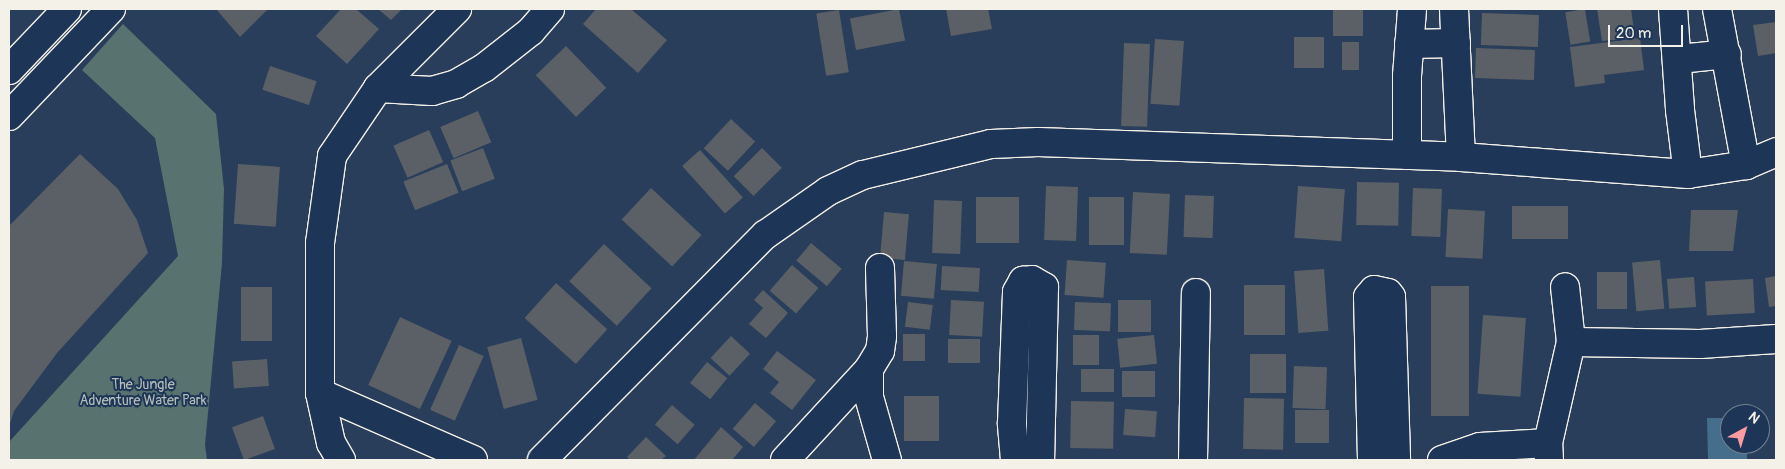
<!DOCTYPE html>
<html>
<head>
<meta charset="utf-8">
<style>
	body { margin:0 }
	#map { position:relative; width:1785px; height:469px; overflow:hidden; background:#293e5a; font-family:Pangolin,sans-serif }
	div>[style] { position:absolute }
	[style*='--x'] { left:calc(var(--x)*1px); top:calc(var(--y)*1px); width:calc(var(--w)*1px); rotate:calc(var(--a)*1deg) }
	.green>* { inset:0; background:#58726f }
	.water>* { inset:0; background:#456e8c }
	.building>* { inset:0; background:#5b6066; transform-origin:0 0 }
	.roads { filter:drop-shadow(1px 0 #f4f1e8) drop-shadow(-1px 0 #f4f1e8) drop-shadow(0 1px #f4f1e8) drop-shadow(0 -1px #f4f1e8) }
	.minor>* { height:28px; margin:-14px; padding:0 14px; transform-origin:14px; border-radius:14px; background:#1d3557 }
	span { translate:-50% -50%; white-space:nowrap; text-align:center; line-height:1.15; -webkit-text-stroke:4px #1d3557; paint-order:stroke }
	.park-label { font-size:14px; color:#b6beb8 }
	.frame { position:absolute; inset:0; border:10px solid #f4f1e8; pointer-events:none }
	.north { position:absolute; left:1720px; top:404px; width:50px; height:50px; box-sizing:border-box; background:#1d3557; border:1px solid #738091; border-radius:50%; rotate:39deg; font-size:14px; font-weight:700; line-height:20px; text-align:center; color:#f4f1e8 }
	.north::after { content:''; display:block; margin:auto; width:18px; height:22px; background:#ff9aa2; clip-path:polygon(50% 0,100% 100%,50% 72%,0 100%) }
	.scale { position:absolute; left:1608px; top:25px; width:75px; height:22px; box-sizing:border-box; border:2px solid #f4f1e8; border-top:0; padding-left:6px; font-size:15px; line-height:18px; white-space:nowrap; color:#f4f1e8; -webkit-text-stroke:4px #1d3557; paint-order:stroke }
</style>
</head>
<body>
<div id="map">
	<div class="green">
		<div style="clip-path:polygon(123px 24px,216px 114px,224px 189px,222px 263px,205px 445px,207px 460px,9px 460px,9px 442px,178px 256px,155px 138px,82px 70px)"></div>
	</div>
	<div class="water">
		<div style="clip-path:polygon(1707px 418px,1730px 418px,1730px 444px,1747px 444px,1747px 460px,1708px 460px)"></div>
	</div>
	<div class="building">
		<div style="clip-path:polygon(216px 9px,268px 9px,240px 37px)"></div>
		<div style="clip-path:polygon(341px 9px,356px 9px,379px 29px,347px 64px,316px 36px)"></div>
		<div style="clip-path:polygon(378px 9px,402px 9px,391px 20px)"></div>
		<div style="clip-path:polygon(596px 9px,631px 9px,667px 40px,638px 73px,583px 24px)"></div>
		<div style="left:899px;top:9px;width:32px;height:50px;rotate:79deg"></div>
		<div style="clip-path:polygon(946px 9px,988px 9px,992px 29px,951px 36px)"></div>
		<div style="left:1333px;top:9px;width:30px;height:27px"></div>
		<div style="left:1585px;top:9px;width:33px;height:20px;rotate:81deg"></div>
		<div style="clip-path:polygon(1597px 9px,1631px 9px,1635px 38px,1602px 41px)"></div>
		<div style="left:839px;top:10px;width:63px;height:23px;rotate:81deg"></div>
		<div style="left:1482px;top:13px;width:57px;height:32px;rotate:2deg"></div>
		<div style="clip-path:polygon(1776px 22px,1776px 53px,1758px 56px,1753px 25px)"></div>
		<div style="left:1294px;top:37px;width:30px;height:31px"></div>
		<div style="clip-path:polygon(1640px 38px,1644px 70px,1604px 75px,1605px 83px,1575px 87px,1570px 47px)"></div>
		<div style="left:1155px;top:39px;width:29px;height:65px;rotate:4deg"></div>
		<div style="left:1342px;top:42px;width:17px;height:28px"></div>
		<div style="left:1124px;top:43px;width:26px;height:83px;rotate:2deg"></div>
		<div style="left:566px;top:46px;width:58px;height:42px;rotate:46deg"></div>
		<div style="left:1476px;top:48px;width:59px;height:30px;rotate:2deg"></div>
		<div style="left:270px;top:66px;width:49px;height:25px;rotate:18deg"></div>
		<div style="left:478px;top:111px;width:34px;height:41px;rotate:67deg"></div>
		<div style="left:731px;top:119px;width:33px;height:40px;rotate:43deg"></div>
		<div style="left:429px;top:130px;width:35px;height:39px;rotate:66deg"></div>
		<div style="left:483px;top:148px;width:33px;height:35px;rotate:69deg"></div>
		<div style="left:762px;top:148px;width:28px;height:40px;rotate:45deg"></div>
		<div style="left:700px;top:150px;width:64px;height:24px;rotate:48deg"></div>
		<div style="clip-path:polygon(80px 154px,118px 189px,137px 220px,148px 253px,57px 353px,14px 411px,9px 427px,9px 226px)"></div>
		<div style="left:238px;top:164px;width:42px;height:60px;rotate:4deg"></div>
		<div style="left:447px;top:164px;width:31px;height:47px;rotate:68deg"></div>
		<div style="left:1357px;top:182px;width:42px;height:43px;rotate:1deg"></div>
		<div style="left:1046px;top:186px;width:32px;height:54px;rotate:2deg"></div>
		<div style="left:1298px;top:186px;width:47px;height:52px;rotate:4deg"></div>
		<div style="left:651px;top:188px;width:69px;height:43px;rotate:43deg"></div>
		<div style="left:1413px;top:188px;width:29px;height:48px;rotate:2deg"></div>
		<div style="left:1133px;top:192px;width:37px;height:61px;rotate:3deg"></div>
		<div style="left:1185px;top:195px;width:29px;height:42px;rotate:2deg"></div>
		<div style="left:976px;top:197px;width:43px;height:46px"></div>
		<div style="left:1089px;top:197px;width:35px;height:48px"></div>
		<div style="left:934px;top:200px;width:28px;height:53px;rotate:2deg"></div>
		<div style="left:1568px;top:206px;width:33px;height:56px;rotate:90deg"></div>
		<div style="left:1448px;top:209px;width:37px;height:48px;rotate:3deg"></div>
		<div style="clip-path:polygon(1691px 210px,1738px 210px,1733px 251px,1689px 251px)"></div>
		<div style="left:884px;top:212px;width:25px;height:46px;rotate:5deg"></div>
		<div style="left:811px;top:243px;width:40px;height:23px;rotate:40deg"></div>
		<div style="left:604px;top:244px;width:65px;height:51px;rotate:43deg"></div>
		<div style="left:1067px;top:260px;width:39px;height:35px;rotate:4deg"></div>
		<div style="left:1660px;top:260px;width:49px;height:28px;rotate:85deg"></div>
		<div style="left:904px;top:261px;width:33px;height:35px;rotate:5deg"></div>
		<div style="left:792px;top:265px;width:35px;height:34px;rotate:41deg"></div>
		<div style="left:942px;top:266px;width:38px;height:24px;rotate:3deg"></div>
		<div style="left:1324px;top:269px;width:62px;height:30px;rotate:86deg"></div>
		<div style="left:1597px;top:272px;width:30px;height:37px"></div>
		<div style="clip-path:polygon(1776px 276px,1776px 306px,1769px 307px,1765px 278px)"></div>
		<div style="left:1694px;top:277px;width:30px;height:27px;rotate:86deg"></div>
		<div style="left:1753px;top:279px;width:34px;height:48px;rotate:87deg"></div>
		<div style="left:556px;top:283px;width:69px;height:47px;rotate:42deg"></div>
		<div style="left:1244px;top:285px;width:41px;height:50px"></div>
		<div style="left:1431px;top:286px;width:38px;height:130px"></div>
		<div style="left:241px;top:287px;width:31px;height:54px"></div>
		<div style="clip-path:polygon(763px 290px,788px 313px,766px 338px,749px 324px,763px 308px,754px 300px)"></div>
		<div style="left:951px;top:300px;width:33px;height:35px;rotate:3deg"></div>
		<div style="left:1118px;top:300px;width:33px;height:32px"></div>
		<div style="left:908px;top:302px;width:25px;height:25px;rotate:7deg"></div>
		<div style="left:1075px;top:302px;width:36px;height:28px;rotate:2deg"></div>
		<div style="left:1483px;top:315px;width:43px;height:79px;rotate:4deg"></div>
		<div style="left:400px;top:317px;width:57px;height:75px;rotate:25deg"></div>
		<div style="left:903px;top:334px;width:22px;height:27px"></div>
		<div style="left:1073px;top:335px;width:26px;height:30px"></div>
		<div style="left:1154px;top:335px;width:29px;height:37px;rotate:84deg"></div>
		<div style="left:731px;top:336px;width:26px;height:30px;rotate:43deg"></div>
		<div style="left:521px;top:338px;width:64px;height:35px;rotate:75deg"></div>
		<div style="left:980px;top:339px;width:24px;height:32px;rotate:90deg"></div>
		<div style="left:459px;top:345px;width:27px;height:71px;rotate:24deg"></div>
		<div style="clip-path:polygon(777px 351px,816px 380px,792px 410px,770px 393px,779px 382px,763px 369px)"></div>
		<div style="left:1250px;top:354px;width:36px;height:39px"></div>
		<div style="left:267px;top:359px;width:27px;height:35px;rotate:86deg"></div>
		<div style="left:707px;top:362px;width:26px;height:27px;rotate:39deg"></div>
		<div style="left:1294px;top:366px;width:33px;height:42px;rotate:2deg"></div>
		<div style="left:1081px;top:369px;width:33px;height:23px"></div>
		<div style="left:1122px;top:371px;width:33px;height:26px"></div>
		<div style="left:904px;top:396px;width:35px;height:45px"></div>
		<div style="left:1244px;top:398px;width:40px;height:51px;rotate:1deg"></div>
		<div style="left:1071px;top:401px;width:43px;height:47px;rotate:1deg"></div>
		<div style="left:755px;top:403px;width:28px;height:34px;rotate:41deg"></div>
		<div style="left:672px;top:405px;width:30px;height:26px;rotate:41deg"></div>
		<div style="left:1125px;top:409px;width:32px;height:26px;rotate:4deg"></div>
		<div style="left:1329px;top:410px;width:33px;height:34px;rotate:90deg"></div>
		<div style="left:263px;top:416px;width:35px;height:33px;rotate:70deg"></div>
		<div style="clip-path:polygon(721px 427px,743px 447px,732px 460px,694px 460px)"></div>
		<div style="clip-path:polygon(646px 437px,666px 456px,661px 460px,630px 460px,627px 457px)"></div>
	</div>
	<div class="roads">
		<div class="minor">
			<div style="--x:1454;--y:9;--w:148;--a:87.3"></div>
			<div style="--x:1673;--y:9;--w:101;--a:86"></div>
			<div style="--x:1680;--y:110;--w:64;--a:82.9"></div>
			<div style="--x:1717;--y:9;--w:159;--a:79.5"></div>
			<div style="--x:1409;--y:44;--w:47;--a:-1.2"></div>
			<div style="--x:1679;--y:59;--w:48;--a:-5.9"></div>
			<div style="--x:9;--y:70;--w:84;--a:-46.4"></div>
			<div style="--x:378;--y:88;--w:54;--a:3.2"></div>
			<div style="--x:432;--y:91;--w:25;--a:-16"></div>
			<div style="--x:456;--y:84;--w:32;--a:-30"></div>
			<div style="--x:484;--y:68;--w:60;--a:-38.2"></div>
			<div style="--x:531;--y:31;--w:29;--a:-49"></div>
			<div style="--x:9;--y:116;--w:148;--a:-46.4"></div>
			<div style="--x:1407;--y:155;--w:79;--a:-90"></div>
			<div style="--x:1407;--y:76;--w:67;--a:-85.7"></div>
			<div style="--x:1571;--y:342;--w:129;--a:0.9"></div>
			<div style="--x:1700;--y:344;--w:76;--a:-3.8"></div>
			<div style="--x:869;--y:369;--w:21;--a:-59"></div>
			<div style="--x:880;--y:351;--w:15;--a:-82"></div>
			<div style="--x:882;--y:336;--w:68;--a:-91.7"></div>
			<div style="--x:320;--y:393;--w:167;--a:23.6"></div>
			<div style="--x:341;--y:460;--w:20;--a:-120"></div>
			<div style="--x:331;--y:443;--w:51;--a:-102.4"></div>
			<div style="--x:320;--y:393;--w:150;--a:-90"></div>
			<div style="--x:320;--y:243;--w:88;--a:-82.1"></div>
			<div style="--x:332;--y:156;--w:82;--a:-55.9"></div>
			<div style="--x:378;--y:88;--w:112;--a:-45"></div>
			<div style="--x:542;--y:460;--w:317;--a:-45.3"></div>
			<div style="--x:765;--y:235;--w:77;--a:-34.9"></div>
			<div style="--x:828;--y:191;--w:38;--a:-25"></div>
			<div style="--x:863;--y:175;--w:132;--a:-13.6"></div>
			<div style="--x:991;--y:144;--w:47;--a:-2.4"></div>
			<div style="--x:1038;--y:142;--w:423;--a:2"></div>
			<div style="--x:1461;--y:157;--w:228;--a:4.3"></div>
			<div style="--x:1688;--y:174;--w:59;--a:-8.8"></div>
			<div style="--x:1746;--y:165;--w:33;--a:-23"></div>
			<div style="--x:785;--y:460;--w:124;--a:-47.3"></div>
			<div style="--x:869;--y:369;--w:28;--a:90"></div>
			<div style="--x:869;--y:397;--w:66;--a:74.1"></div>
			<div style="--x:1015;--y:460;--w:37;--a:-95"></div>
			<div style="--x:1012;--y:423;--w:131;--a:-87.8"></div>
			<div style="--x:1017;--y:292;--w:13;--a:-61"></div>
			<div style="--x:1023;--y:281;--w:9;--a:-6"></div>
			<div style="--x:1032;--y:280;--w:14;--a:30"></div>
			<div style="--x:1044;--y:287;--w:173;--a:91.3"></div>
			<div style="--x:1193;--y:460;--w:167;--a:-89"></div>
			<div style="--x:1372;--y:460;--w:163;--a:-91.4"></div>
			<div style="--x:1368;--y:297;--w:9;--a:-49"></div>
			<div style="--x:1374;--y:290;--w:14;--a:12"></div>
			<div style="--x:1388;--y:293;--w:5;--a:53"></div>
			<div style="--x:1391;--y:297;--w:163;--a:88.2"></div>
			<div style="--x:1442;--y:460;--w:40;--a:-18.9"></div>
			<div style="--x:1480;--y:447;--w:68;--a:-3.4"></div>
			<div style="--x:1549;--y:460;--w:17;--a:-93"></div>
			<div style="--x:1548;--y:443;--w:104;--a:-77.2"></div>
			<div style="--x:1571;--y:342;--w:55;--a:-96.2"></div>
		</div>
	</div>
	<div class="park-label">
		<span style="left:143px;top:393px">The Jungle<br>Adventure Water Park</span>
	</div>
	<div class="frame"></div>
	<div class="north">N</div>
	<div class="scale">20 m</div>
</div>
</body>
</html>
